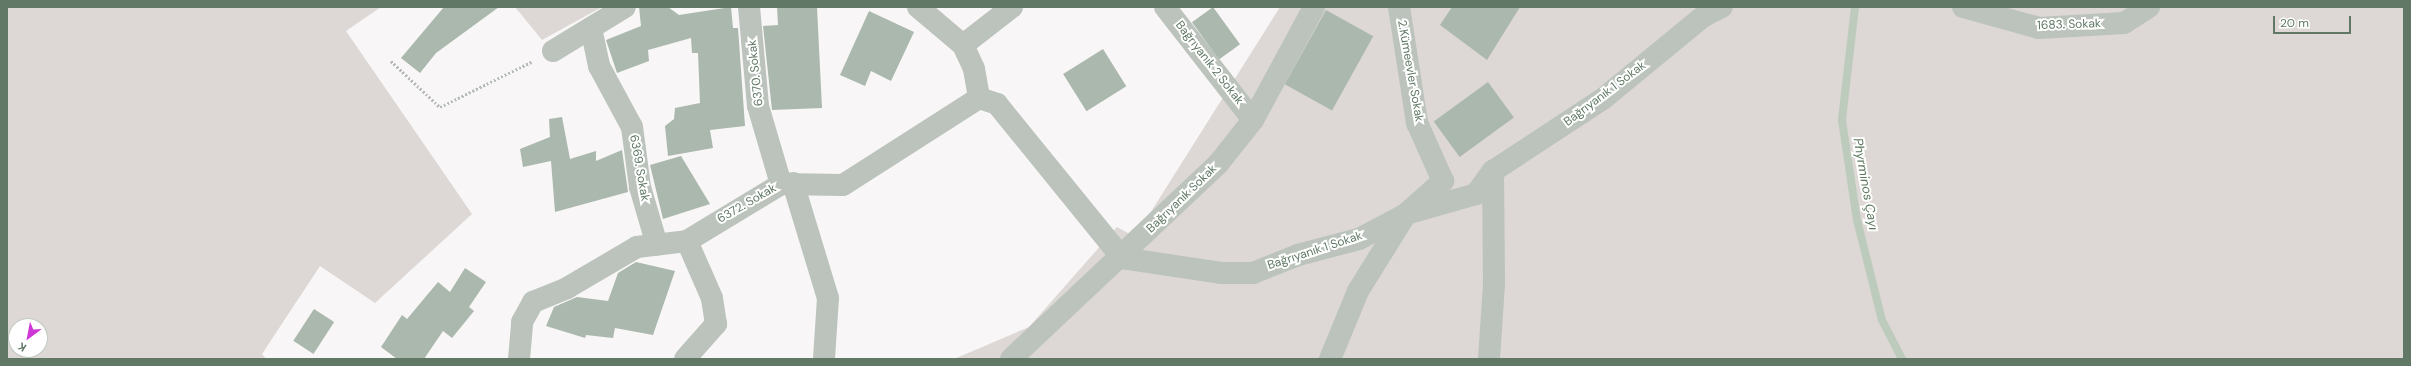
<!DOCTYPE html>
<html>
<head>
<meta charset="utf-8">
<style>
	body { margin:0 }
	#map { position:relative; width:2411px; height:366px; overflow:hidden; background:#f8f6f6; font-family:"DM Sans",sans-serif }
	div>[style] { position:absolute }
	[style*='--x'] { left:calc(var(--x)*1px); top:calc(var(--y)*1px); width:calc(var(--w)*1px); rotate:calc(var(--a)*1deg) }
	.green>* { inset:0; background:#ddd8d5 }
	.stream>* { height:8px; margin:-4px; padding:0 4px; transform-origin:4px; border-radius:4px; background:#bdcbbc }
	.building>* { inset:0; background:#abb8ad; transform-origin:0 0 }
	.path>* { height:2.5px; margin-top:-1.25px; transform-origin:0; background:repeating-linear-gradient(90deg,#b4bbb5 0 2px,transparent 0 4px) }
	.minor>* { height:22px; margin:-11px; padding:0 11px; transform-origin:11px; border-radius:11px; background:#bbc3bc }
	span { translate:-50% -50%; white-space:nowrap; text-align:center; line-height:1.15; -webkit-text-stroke:4px #fff; paint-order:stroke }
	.street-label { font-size:12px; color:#607865 }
	.water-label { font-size:13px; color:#607960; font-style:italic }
	.frame { position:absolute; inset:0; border:8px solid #607865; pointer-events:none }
	.north { position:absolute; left:8px; top:318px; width:40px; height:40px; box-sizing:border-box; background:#fff; border:1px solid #bfc9c1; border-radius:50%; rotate:212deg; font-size:11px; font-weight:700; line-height:16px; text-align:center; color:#607865 }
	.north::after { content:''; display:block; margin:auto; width:14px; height:18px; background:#cf37d7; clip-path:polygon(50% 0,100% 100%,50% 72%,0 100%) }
	.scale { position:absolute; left:2273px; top:16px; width:78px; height:18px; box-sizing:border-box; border:2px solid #607865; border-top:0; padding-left:5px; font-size:12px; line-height:14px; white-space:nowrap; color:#607865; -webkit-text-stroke:3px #fff; paint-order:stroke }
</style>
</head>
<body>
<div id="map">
	<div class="green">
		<div style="clip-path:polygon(evenodd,7px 7px,381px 7px,346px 31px,472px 214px,375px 303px,320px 266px,262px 354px,266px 359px,7px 359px,7px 7px,16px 326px,40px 326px,40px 350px,16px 350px,16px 326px)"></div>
		<div style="clip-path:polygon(515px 7px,602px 7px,542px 40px)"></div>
		<div style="clip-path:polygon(1280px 7px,2404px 7px,2404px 359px,954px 359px,1029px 327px,1117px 227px,1135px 237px)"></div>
	</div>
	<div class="stream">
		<div style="--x:1855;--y:7;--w:114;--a:96.6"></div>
		<div style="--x:1842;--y:120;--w:101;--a:81.5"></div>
		<div style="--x:1857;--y:220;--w:103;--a:76"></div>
		<div style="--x:1882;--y:320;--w:44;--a:62.9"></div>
	</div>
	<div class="building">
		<div style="clip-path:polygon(444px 7px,499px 7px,436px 53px,420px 73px,401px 58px)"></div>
		<div style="clip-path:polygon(639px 7px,668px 7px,679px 15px,731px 7px,733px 28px,738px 28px,745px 126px,710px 130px,713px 148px,668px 156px,665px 126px,674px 119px,675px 108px,700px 103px,698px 53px,692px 53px,691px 38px,648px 50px,649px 61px,617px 73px,606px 40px,641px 26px)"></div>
		<div style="clip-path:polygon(777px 7px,817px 7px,822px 108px,772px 110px,763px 26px,778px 25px)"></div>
		<div style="left:1213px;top:7px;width:46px;height:26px;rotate:54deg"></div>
		<div style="clip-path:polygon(1452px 7px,1520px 7px,1487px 60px,1440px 25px)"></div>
		<div style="left:1326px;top:10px;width:54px;height:85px;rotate:29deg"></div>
		<div style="clip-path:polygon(869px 11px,914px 32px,891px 81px,871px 71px,865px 86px,840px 75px)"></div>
		<div style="left:1103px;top:49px;width:44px;height:47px;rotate:58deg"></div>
		<div style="left:1488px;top:82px;width:44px;height:67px;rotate:54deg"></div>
		<div style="clip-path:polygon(562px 117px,570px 159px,596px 151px,596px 161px,622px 150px,628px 192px,555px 212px,551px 161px,523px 167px,520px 149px,550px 137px,549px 119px)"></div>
		<div style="clip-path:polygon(681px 156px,710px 204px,663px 219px,650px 165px)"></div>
		<div style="clip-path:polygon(636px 262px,675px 271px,653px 335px,615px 328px,613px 338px,586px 335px,585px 338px,546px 326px,554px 307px,577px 297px,608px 301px,618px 273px)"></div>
		<div style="clip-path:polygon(465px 268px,486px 282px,469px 307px,474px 311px,452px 338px,443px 331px,424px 359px,397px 359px,381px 347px,402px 315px,407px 319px,438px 282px,450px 292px)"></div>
		<div style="left:314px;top:309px;width:24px;height:38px;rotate:33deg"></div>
	</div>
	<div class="path">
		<div style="--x:391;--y:61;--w:67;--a:43.2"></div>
		<div style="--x:440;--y:107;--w:102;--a:-26.3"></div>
	</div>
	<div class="minor">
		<div style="--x:749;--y:7;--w:99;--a:84.8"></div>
		<div style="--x:758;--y:106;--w:81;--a:73.6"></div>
		<div style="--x:918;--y:7;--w:59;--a:40.2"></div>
		<div style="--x:963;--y:45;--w:26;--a:65"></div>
		<div style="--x:974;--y:69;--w:29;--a:80"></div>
		<div style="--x:1165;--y:7;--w:143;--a:52.1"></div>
		<div style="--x:1963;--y:7;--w:79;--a:15.4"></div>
		<div style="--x:2039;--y:28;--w:85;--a:-3.4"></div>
		<div style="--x:2124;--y:23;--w:30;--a:-33"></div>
		<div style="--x:591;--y:28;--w:39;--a:78"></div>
		<div style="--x:599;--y:66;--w:69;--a:61.6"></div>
		<div style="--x:632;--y:127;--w:61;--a:82.4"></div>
		<div style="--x:640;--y:187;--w:60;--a:73.7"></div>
		<div style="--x:963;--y:45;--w:62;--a:-37.8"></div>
		<div style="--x:553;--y:51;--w:84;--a:-31.4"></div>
		<div style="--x:979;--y:98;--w:19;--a:18"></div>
		<div style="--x:997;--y:104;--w:198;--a:50.9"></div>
		<div style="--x:1122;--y:258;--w:100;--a:8.6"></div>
		<div style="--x:1221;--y:273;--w:32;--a:0"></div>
		<div style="--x:1253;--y:273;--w:48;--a:-21.8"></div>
		<div style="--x:1298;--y:255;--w:63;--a:-14.7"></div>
		<div style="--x:1359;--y:239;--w:53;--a:-28"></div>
		<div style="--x:1406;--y:214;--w:73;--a:-15.9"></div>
		<div style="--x:1476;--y:194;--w:29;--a:-54"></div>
		<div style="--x:1493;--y:171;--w:133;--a:-33.3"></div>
		<div style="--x:1604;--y:98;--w:129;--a:-39.4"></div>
		<div style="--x:1704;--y:16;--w:20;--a:-27"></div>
		<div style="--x:793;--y:183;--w:120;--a:73.1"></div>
		<div style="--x:828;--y:298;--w:61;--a:93.8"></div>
		<div style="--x:519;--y:359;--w:37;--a:-85"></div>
		<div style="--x:522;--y:322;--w:23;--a:-61"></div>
		<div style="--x:533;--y:302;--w:37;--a:-22"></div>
		<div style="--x:567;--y:288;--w:81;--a:-30.4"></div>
		<div style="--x:637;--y:247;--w:50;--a:-6.8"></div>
		<div style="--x:687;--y:241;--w:110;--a:-31.2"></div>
		<div style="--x:781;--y:184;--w:62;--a:0.9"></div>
		<div style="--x:843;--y:185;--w:161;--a:-32.6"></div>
		<div style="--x:685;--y:359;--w:47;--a:-48.5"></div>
		<div style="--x:716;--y:324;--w:26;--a:-99"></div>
		<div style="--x:712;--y:298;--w:62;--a:-113.7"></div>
		<div style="--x:1011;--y:359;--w:284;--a:-43.3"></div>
		<div style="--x:1218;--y:164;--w:56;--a:-51.5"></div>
		<div style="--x:1253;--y:120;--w:128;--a:-61.6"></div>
		<div style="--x:1330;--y:359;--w:74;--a:-67.6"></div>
		<div style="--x:1358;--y:291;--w:91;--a:-58.1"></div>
		<div style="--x:1406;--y:214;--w:50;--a:-41.7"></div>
		<div style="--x:1443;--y:181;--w:64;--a:-114.1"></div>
		<div style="--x:1417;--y:123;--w:117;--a:-98.8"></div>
		<div style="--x:1489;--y:359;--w:76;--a:-86.2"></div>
		<div style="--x:1494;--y:283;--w:112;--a:-90.5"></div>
	</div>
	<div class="street-label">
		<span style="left:2069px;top:25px;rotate:-2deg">1683. Sokak</span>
		<span style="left:1209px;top:63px;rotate:52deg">Bağrıyanık 2 Sokak</span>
		<span style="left:1410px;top:71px;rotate:80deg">2.Kümeevler Sokak</span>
		<span style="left:756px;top:73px;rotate:-96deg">6370. Sokak</span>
		<span style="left:1605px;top:94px;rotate:-37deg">Bağrıyanık 1 Sokak</span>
		<span style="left:639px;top:168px;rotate:80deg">6369. Sokak</span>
		<span style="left:1182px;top:199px;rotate:-44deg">Bağrıyanık Sokak</span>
		<span style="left:747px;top:204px;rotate:-30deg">6372. Sokak</span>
		<span style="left:1315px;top:251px;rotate:-18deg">Bağrıyanık 1 Sokak</span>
	</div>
	<div class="water-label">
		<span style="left:1865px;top:184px;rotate:80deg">Phyrminos Çayı</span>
	</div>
	<div class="frame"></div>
	<div class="north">K</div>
	<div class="scale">20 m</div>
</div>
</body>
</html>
